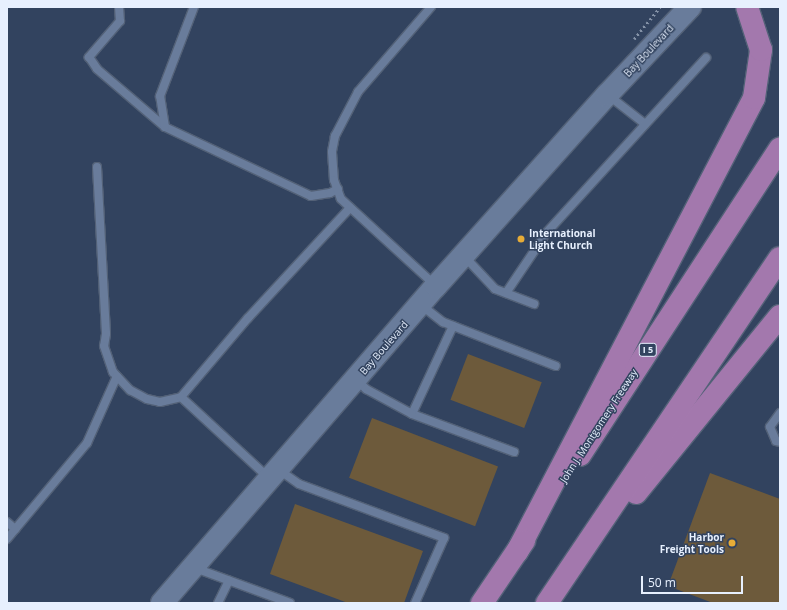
<!DOCTYPE html>
<html>
<head>
<meta charset="utf-8">
<style>
	body { margin:0 }
	#map { position:relative; width:787px; height:610px; overflow:hidden; background:#32435f; font-family:"Open Sans",sans-serif }
	div>[style] { position:absolute }
	[style*='--x'] { left:calc(var(--x)*1px); top:calc(var(--y)*1px); width:calc(var(--w)*1px); rotate:calc(var(--a)*1deg) }
	.building>* { inset:0; background:#6d5a3b; transform-origin:0 0 }
	.path>* { height:2.5px; margin-top:-1.25px; transform-origin:0; background:repeating-linear-gradient(90deg,#8492a7 0 2px,transparent 0 5px) }
	.roads { filter:drop-shadow(1px 0 #536177) drop-shadow(-1px 0 #536177) drop-shadow(0 1px #536177) drop-shadow(0 -1px #536177) }
	.lane>* { height:8px; margin:-4px; padding:0 4px; transform-origin:4px; border-radius:4px; background:#697c9b }
	.secondary>* { height:22px; margin:-11px; padding:0 11px; transform-origin:11px; border-radius:11px; background:#697c9b }
	.highway>* { height:22px; margin:-11px; padding:0 11px; transform-origin:11px; border-radius:11px; background:#a378ad }
	.dots>* { width:11px; height:11px; translate:-50% -50%; box-sizing:border-box; border:2px solid #32435f; border-radius:50% }
	span { translate:-50% -50%; white-space:nowrap; text-align:center; line-height:1.15; -webkit-text-stroke:3px #32435f; paint-order:stroke }
	.shield-label span { padding:1px 3px; background:#32435f; border:1px solid; border-radius:3px; -webkit-text-stroke-width:0 }
	.shield-label { font-size:9px; color:#e7f0fe; font-weight:700 }
	.street-label { font-size:10px; color:#e7f0fe }
	.poi-label { font-size:10px; color:#e7f0fe; font-weight:700 }
	.left { translate:0 -50%; text-align:left }
	.right { translate:-100% -50%; text-align:right }
	.frame { position:absolute; inset:0; border:8px solid #e7f0fe; pointer-events:none }
	.scale { position:absolute; left:641px; top:576px; width:102px; height:18px; box-sizing:border-box; border:2px solid #e7f0fe; border-top:0; padding-left:5px; font-size:12px; line-height:14px; white-space:nowrap; color:#e7f0fe; -webkit-text-stroke:3px #32435f; paint-order:stroke }
</style>
</head>
<body>
<div id="map">
	<div class="building">
		<div style="left:468px;top:354px;width:79px;height:49px;rotate:21deg"></div>
		<div style="left:372px;top:418px;width:135px;height:64px;rotate:21deg"></div>
		<div style="clip-path:polygon(710px 473px,780px 499px,780px 603px,713px 603px,668px 586px)"></div>
		<div style="clip-path:polygon(295px 504px,423px 551px,404px 603px,348px 603px,270px 574px)"></div>
	</div>
	<div class="path">
		<div style="--x:634;--y:39;--w:41;--a:-50.9"></div>
	</div>
	<div class="roads">
		<div class="lane">
			<div style="--x:119;--y:7;--w:14;--a:86"></div>
			<div style="--x:120;--y:21;--w:48;--a:130.7"></div>
			<div style="--x:89;--y:57;--w:14;--a:56"></div>
			<div style="--x:97;--y:69;--w:89;--a:40.5"></div>
			<div style="--x:165;--y:127;--w:161;--a:25.3"></div>
			<div style="--x:311;--y:196;--w:19;--a:-9"></div>
			<div style="--x:330;--y:193;--w:9;--a:-27"></div>
			<div style="--x:431;--y:7;--w:112;--a:130.7"></div>
			<div style="--x:358;--y:92;--w:50;--a:117.6"></div>
			<div style="--x:335;--y:136;--w:16;--a:101"></div>
			<div style="--x:332;--y:152;--w:28;--a:86"></div>
			<div style="--x:334;--y:180;--w:20;--a:70"></div>
			<div style="--x:341;--y:199;--w:129;--a:42.5"></div>
			<div style="--x:608;--y:95;--w:47;--a:38.1"></div>
			<div style="--x:165;--y:127;--w:31;--a:-99"></div>
			<div style="--x:160;--y:96;--w:95;--a:-69.1"></div>
			<div style="--x:97;--y:167;--w:167;--a:86.9"></div>
			<div style="--x:106;--y:334;--w:12;--a:99"></div>
			<div style="--x:104;--y:346;--w:28;--a:71"></div>
			<div style="--x:113;--y:372;--w:25;--a:47"></div>
			<div style="--x:130;--y:390;--w:19;--a:28"></div>
			<div style="--x:147;--y:399;--w:13;--a:13"></div>
			<div style="--x:160;--y:402;--w:22;--a:-13"></div>
			<div style="--x:181;--y:397;--w:104;--a:-49.7"></div>
			<div style="--x:248;--y:318;--w:150;--a:-47.2"></div>
			<div style="--x:464;--y:256;--w:45;--a:46.8"></div>
			<div style="--x:495;--y:289;--w:42;--a:21"></div>
			<div style="--x:506;--y:293;--w:73;--a:-56.1"></div>
			<div style="--x:547;--y:232;--w:236;--a:-47.6"></div>
			<div style="--x:421;--y:305;--w:28;--a:38"></div>
			<div style="--x:443;--y:322;--w:121;--a:21.3"></div>
			<div style="--x:453;--y:326;--w:97;--a:115"></div>
			<div style="--x:412;--y:414;--w:109;--a:20.4"></div>
			<div style="--x:357;--y:380;--w:13;--a:45"></div>
			<div style="--x:366;--y:389;--w:52;--a:28.5"></div>
			<div style="--x:181;--y:397;--w:121;--a:42.7"></div>
			<div style="--x:780;--y:413;--w:17;--a:126"></div>
			<div style="--x:770;--y:427;--w:15;--a:67"></div>
			<div style="--x:776;--y:441;--w:4;--a:14"></div>
			<div style="--x:279;--y:470;--w:24;--a:35"></div>
			<div style="--x:299;--y:484;--w:155;--a:20.4"></div>
			<div style="--x:444;--y:538;--w:71;--a:114"></div>
			<div style="--x:7;--y:522;--w:11;--a:41"></div>
			<div style="--x:7;--y:539;--w:125;--a:-50.2"></div>
			<div style="--x:87;--y:443;--w:73;--a:-65.9"></div>
			<div style="--x:195;--y:568;--w:101;--a:20.2"></div>
			<div style="--x:218;--y:603;--w:25;--a:-64"></div>
		</div>
		<div class="secondary">
			<div style="--x:162;--y:603;--w:419;--a:-49.2"></div>
			<div style="--x:436;--y:286;--w:256;--a:-48.2"></div>
			<div style="--x:607;--y:95;--w:121;--a:-46.7"></div>
		</div>
		<div class="highway">
			<div style="--x:580;--y:455;--w:366;--a:-56.9"></div>
			<div style="--x:636;--y:493;--w:228;--a:-50.9"></div>
			<div style="--x:517;--y:552;--w:512;--a:-62.43"></div>
			<div style="--x:754;--y:98;--w:49;--a:-81.7"></div>
			<div style="--x:761;--y:50;--w:45;--a:-108"></div>
			<div style="--x:482;--y:603;--w:75;--a:-55.9"></div>
			<div style="--x:547;--y:603;--w:416;--a:-56"></div>
		</div>
	</div>
	<div class="dots">
		<div style="left:521px;top:239px;background:#e7ac37"></div>
		<div style="left:732px;top:543px;background:#e7ac37"></div>
	</div>
	<div class="shield-label">
		<span style="left:648px;top:350px">I 5</span>
	</div>
	<div class="street-label">
		<span style="left:649px;top:51px;rotate:-47deg">Bay Boulevard</span>
		<span style="left:384px;top:348px;rotate:-49deg">Bay Boulevard</span>
		<span style="left:599px;top:426px;rotate:-57deg">John J. Montgomery Freeway</span>
	</div>
	<div class="poi-label">
		<span class="left" style="left:529px;top:239px">International<br>Light Church</span>
		<span class="right" style="left:724px;top:543px">Harbor<br>Freight Tools</span>
	</div>
	<div class="frame"></div>
	<div class="scale">50 m</div>
</div>
</body>
</html>
